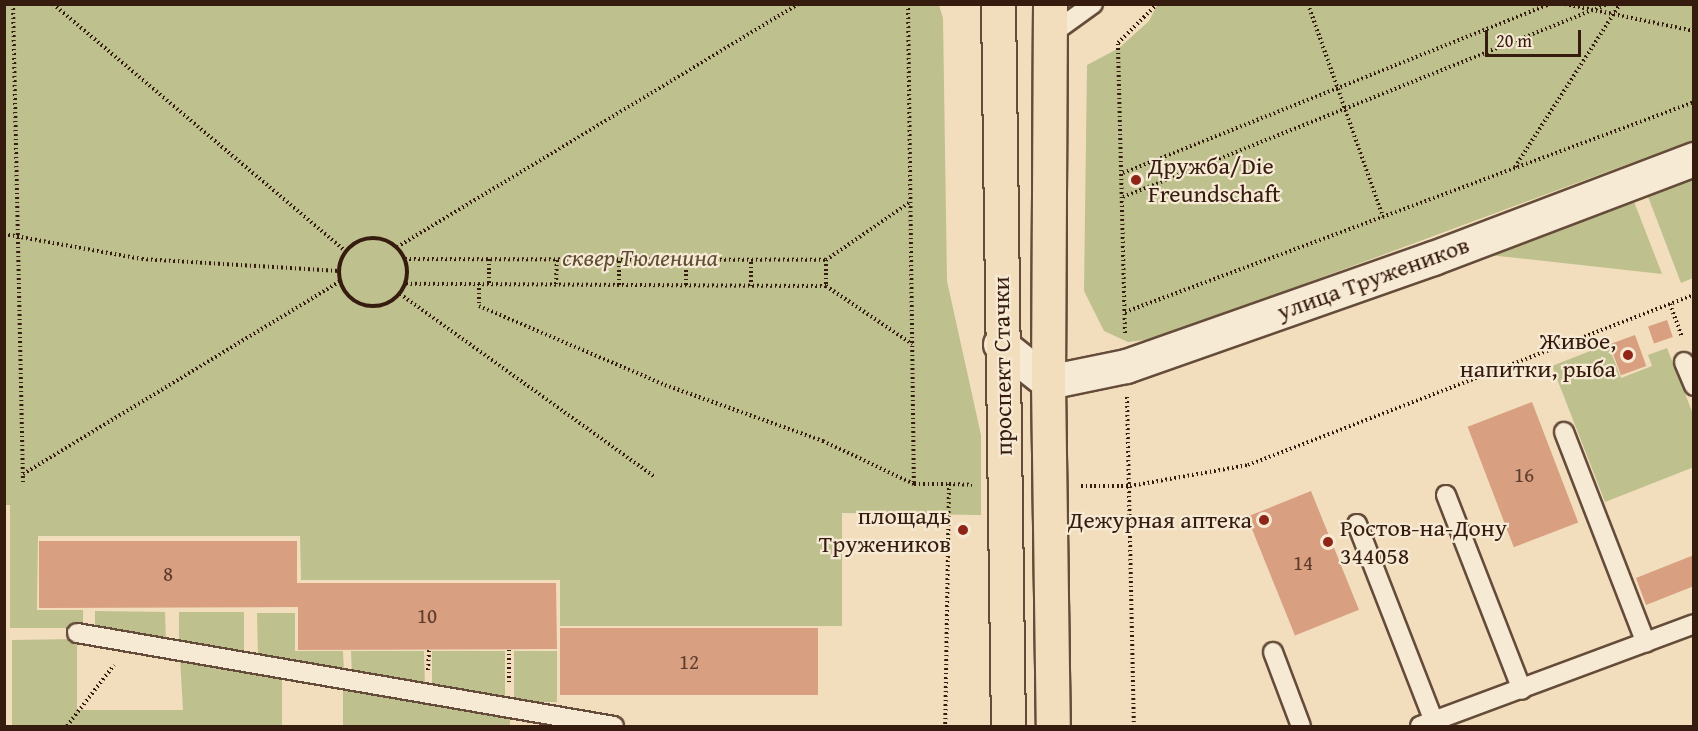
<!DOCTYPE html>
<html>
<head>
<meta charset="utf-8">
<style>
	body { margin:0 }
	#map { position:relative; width:1698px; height:731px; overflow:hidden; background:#f2debd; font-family:"Gentium Book Plus",serif }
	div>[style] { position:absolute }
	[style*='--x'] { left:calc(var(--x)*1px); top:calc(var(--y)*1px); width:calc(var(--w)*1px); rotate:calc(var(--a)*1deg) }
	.green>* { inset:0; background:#bec08e; transform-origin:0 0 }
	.building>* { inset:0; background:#d89f81; transform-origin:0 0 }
	.path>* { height:4px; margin-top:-2px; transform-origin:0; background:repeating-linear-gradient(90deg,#361b0f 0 1.5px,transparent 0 4.5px) }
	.path>.ring { margin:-2px; padding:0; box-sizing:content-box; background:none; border:4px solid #361b0f; border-radius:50% }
	.roads { filter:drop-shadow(2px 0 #654c3a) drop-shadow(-2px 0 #654c3a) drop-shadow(0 2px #654c3a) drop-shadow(0 -2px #654c3a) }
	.service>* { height:18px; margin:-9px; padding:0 9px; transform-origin:9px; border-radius:9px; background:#f7ead4 }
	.secondary>* { height:33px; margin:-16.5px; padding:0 16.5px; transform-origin:16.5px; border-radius:16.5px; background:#f7ead4 }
	.primary>* { height:33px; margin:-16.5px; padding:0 16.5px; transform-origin:16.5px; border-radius:16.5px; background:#f2debd }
	.dots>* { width:16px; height:16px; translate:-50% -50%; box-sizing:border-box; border:3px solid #f7ead4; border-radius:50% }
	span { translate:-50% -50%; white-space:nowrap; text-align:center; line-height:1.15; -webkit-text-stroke:4.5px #f7ead4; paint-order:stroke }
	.number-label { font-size:21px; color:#5e3c2c }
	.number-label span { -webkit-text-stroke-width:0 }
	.poi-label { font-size:24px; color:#361b0f }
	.left { translate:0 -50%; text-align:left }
	.right { translate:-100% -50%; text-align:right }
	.park-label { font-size:24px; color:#5f4d35; font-style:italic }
	.street-label { font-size:24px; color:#361b0f }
	.frame { position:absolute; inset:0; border:6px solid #361b0f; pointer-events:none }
	.scale { position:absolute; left:1485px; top:30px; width:96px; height:27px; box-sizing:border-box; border:3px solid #361b0f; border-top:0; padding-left:8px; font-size:18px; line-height:21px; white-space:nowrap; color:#361b0f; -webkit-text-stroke:4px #f7ead4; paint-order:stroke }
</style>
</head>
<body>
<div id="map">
	<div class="green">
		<div style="clip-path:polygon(5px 5px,939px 5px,943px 18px,947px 281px,981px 435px,981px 515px,842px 513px,842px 626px,560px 626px,560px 580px,301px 580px,300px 536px,38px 536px,37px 610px,83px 610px,83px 628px,10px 628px,10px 505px,5px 505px)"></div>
		<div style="clip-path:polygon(1157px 5px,1693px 5px,1693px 140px,1158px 338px,1128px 342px,1104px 331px,1084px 291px,1087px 65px,1119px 48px,1149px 21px)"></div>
		<div style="clip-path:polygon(1693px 177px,1693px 278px,1681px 283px,1647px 194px)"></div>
		<div style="clip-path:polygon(1633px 199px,1662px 274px,1480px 254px)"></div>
		<div style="clip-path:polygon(1608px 344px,1621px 378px,1652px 366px,1648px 355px,1667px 348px,1693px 414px,1694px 467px,1605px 502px,1552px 366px)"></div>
		<div style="clip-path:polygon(95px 611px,165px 612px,166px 644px,95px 631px)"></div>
		<div style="clip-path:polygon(179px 612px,244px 612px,244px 655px,179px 646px)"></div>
		<div style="clip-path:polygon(257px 613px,295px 613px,295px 651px,343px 651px,344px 673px,258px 657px)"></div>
		<div style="clip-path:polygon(77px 639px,77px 710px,183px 710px,180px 658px,282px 678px,282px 726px,12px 726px,12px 640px)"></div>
		<div style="clip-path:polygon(351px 651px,424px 651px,425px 688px,352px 675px)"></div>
		<div style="clip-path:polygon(432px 651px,505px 651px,505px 702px,432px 689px)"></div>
		<div style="left:514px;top:651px;width:43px;height:51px"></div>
		<div style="clip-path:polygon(343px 689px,510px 716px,510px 726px,343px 726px)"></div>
	</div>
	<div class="building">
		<div style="left:1667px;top:320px;width:18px;height:20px;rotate:71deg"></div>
		<div style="left:1635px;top:335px;width:33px;height:27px;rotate:70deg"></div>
		<div style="left:1532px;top:402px;width:129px;height:69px;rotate:69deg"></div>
		<div style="left:1311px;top:491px;width:128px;height:69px;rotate:68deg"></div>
		<div style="clip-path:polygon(39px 541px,297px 541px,297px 583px,556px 583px,557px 649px,298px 650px,298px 607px,39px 608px)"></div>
		<div style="clip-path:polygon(1694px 555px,1694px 586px,1646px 605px,1636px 578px)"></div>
		<div style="left:560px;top:628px;width:258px;height:67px"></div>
	</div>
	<div class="path">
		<div style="--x:13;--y:4;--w:481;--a:88.8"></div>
		<div style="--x:53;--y:4;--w:382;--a:40.2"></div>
		<div style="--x:908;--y:4;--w:480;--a:89.3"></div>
		<div style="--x:914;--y:484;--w:35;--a:0"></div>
		<div style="--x:949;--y:484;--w:242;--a:90.9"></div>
		<div style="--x:1308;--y:4;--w:226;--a:70.6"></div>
		<div style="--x:1565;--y:4;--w:132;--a:11.8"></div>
		<div style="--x:1515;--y:167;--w:194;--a:-57.2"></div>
		<div style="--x:1123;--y:173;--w:458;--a:-21.6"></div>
		<div style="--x:1123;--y:197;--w:522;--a:-21.7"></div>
		<div style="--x:4;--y:234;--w:140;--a:10.3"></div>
		<div style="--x:142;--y:259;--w:197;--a:3.5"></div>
		<div class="ring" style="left:339px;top:238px;width:64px;height:64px"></div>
		<div style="--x:397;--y:247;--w:469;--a:-31.2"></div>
		<div style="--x:405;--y:259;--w:421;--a:0.1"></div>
		<div style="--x:826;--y:260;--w:26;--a:90"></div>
		<div style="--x:826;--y:286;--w:421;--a:-179.7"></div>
		<div style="--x:489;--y:259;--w:25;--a:90"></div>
		<div style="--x:826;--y:260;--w:102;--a:-34.6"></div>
		<div style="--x:479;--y:284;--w:22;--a:90"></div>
		<div style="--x:479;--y:306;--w:202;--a:23"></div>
		<div style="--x:665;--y:385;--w:168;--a:19.5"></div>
		<div style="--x:823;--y:441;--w:101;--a:25.3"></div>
		<div style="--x:556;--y:284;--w:25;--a:-88"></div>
		<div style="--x:619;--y:285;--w:26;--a:-90"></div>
		<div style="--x:686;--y:285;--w:25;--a:-90"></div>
		<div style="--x:751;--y:286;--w:26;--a:-90"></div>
		<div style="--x:826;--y:286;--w:104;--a:34"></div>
		<div style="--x:400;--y:294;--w:314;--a:35.7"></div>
		<div style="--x:1670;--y:304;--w:35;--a:70"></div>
		<div style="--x:1125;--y:312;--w:607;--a:-20.26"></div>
		<div style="--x:1125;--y:333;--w:290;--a:-91.4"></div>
		<div style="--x:1118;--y:43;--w:55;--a:-45"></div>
		<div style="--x:1127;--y:397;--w:329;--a:88.8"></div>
		<div style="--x:23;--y:474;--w:371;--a:-31.3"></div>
		<div style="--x:949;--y:484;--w:23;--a:2"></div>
		<div style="--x:1081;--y:486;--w:49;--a:0"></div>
		<div style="--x:1130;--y:486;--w:120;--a:-10.1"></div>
		<div style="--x:1248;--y:465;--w:477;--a:-20.9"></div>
		<div style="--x:428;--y:670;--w:21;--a:-87"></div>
		<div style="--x:509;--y:682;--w:32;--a:-90"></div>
		<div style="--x:67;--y:726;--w:77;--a:-52.4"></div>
	</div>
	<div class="roads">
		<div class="service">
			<div style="--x:1050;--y:35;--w:53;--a:-35.8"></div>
			<div style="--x:1684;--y:362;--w:26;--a:67"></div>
			<div style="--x:1564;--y:432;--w:226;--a:68.8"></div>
			<div style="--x:1446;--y:495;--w:209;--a:68.7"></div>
			<div style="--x:1357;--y:524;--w:212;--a:68.7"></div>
			<div style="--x:77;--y:633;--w:545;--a:9.83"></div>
			<div style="--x:1273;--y:652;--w:79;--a:69.3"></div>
			<div style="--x:1420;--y:726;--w:292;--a:-20.4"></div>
		</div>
		<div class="secondary">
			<div style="--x:1000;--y:344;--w:61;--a:38.4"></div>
			<div style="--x:1048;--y:382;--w:80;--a:-11.6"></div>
			<div style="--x:1126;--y:366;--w:325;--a:-19.4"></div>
			<div style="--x:1433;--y:258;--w:279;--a:-20.8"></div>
		</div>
		<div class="primary">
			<div style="--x:998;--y:4;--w:722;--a:89.21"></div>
			<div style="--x:1050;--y:4;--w:378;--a:90.3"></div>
			<div style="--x:1048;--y:382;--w:344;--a:89.2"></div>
		</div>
	</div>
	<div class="dots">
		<div style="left:1136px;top:180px;background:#8f2418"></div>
		<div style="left:1628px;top:355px;background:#8f2418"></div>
		<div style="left:1264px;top:520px;background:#8f2418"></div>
		<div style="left:963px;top:530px;background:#8f2418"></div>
		<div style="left:1328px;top:542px;background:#8f2418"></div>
	</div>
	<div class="number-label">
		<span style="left:1524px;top:475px">16</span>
		<span style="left:1303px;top:563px">14</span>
		<span style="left:168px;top:574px">8</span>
		<span style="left:427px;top:616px">10</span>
		<span style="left:689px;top:662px">12</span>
	</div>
	<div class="poi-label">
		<span class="left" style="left:1148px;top:180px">Дружба/Die<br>Freundschaft</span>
		<span class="right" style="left:1616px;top:355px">Живое,<br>напитки, рыба</span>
		<span class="right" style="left:951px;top:530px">площадь<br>Тружеников</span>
		<span class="right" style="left:1252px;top:520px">Дежурная аптека</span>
		<span class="left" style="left:1340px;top:542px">Ростов-на-Дону<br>344058</span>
	</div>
	<div class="park-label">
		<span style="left:640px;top:258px">сквер Тюленина</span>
	</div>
	<div class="street-label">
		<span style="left:1373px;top:278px;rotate:-20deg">улица Тружеников</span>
		<span style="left:1002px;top:366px;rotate:-91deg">проспект Стачки</span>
	</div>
	<div class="frame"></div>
	<div class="scale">20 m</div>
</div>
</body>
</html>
